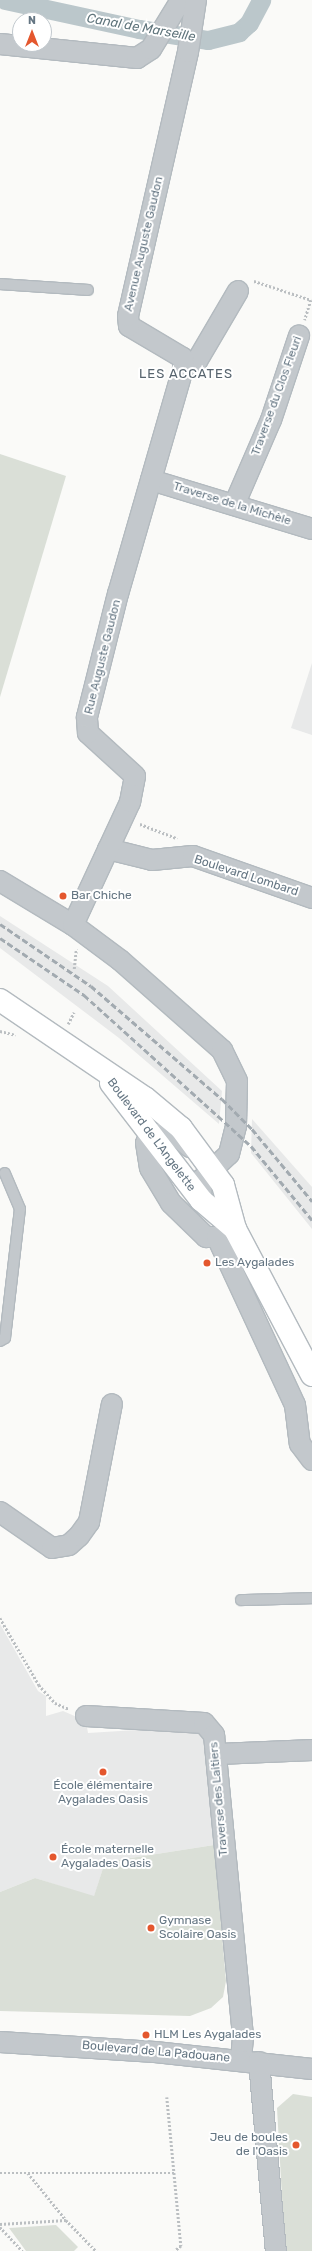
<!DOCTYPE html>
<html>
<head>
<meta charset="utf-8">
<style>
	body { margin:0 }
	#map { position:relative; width:312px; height:2251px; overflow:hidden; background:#fafaf8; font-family:Rubik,sans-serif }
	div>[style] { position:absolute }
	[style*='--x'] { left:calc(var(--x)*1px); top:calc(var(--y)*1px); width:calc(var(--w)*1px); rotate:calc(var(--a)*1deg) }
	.built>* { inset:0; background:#e8e9e9 }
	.green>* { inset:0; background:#dadfd7 }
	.canal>* { height:19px; margin:-9.5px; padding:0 9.5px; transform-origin:9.5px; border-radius:9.5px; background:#bbc7cb }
	.path>* { height:2.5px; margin-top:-1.25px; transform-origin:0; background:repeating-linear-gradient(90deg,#bbbfc2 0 2px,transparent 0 4px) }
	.roads { filter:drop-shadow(1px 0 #b3babf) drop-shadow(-1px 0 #b3babf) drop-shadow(0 1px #b3babf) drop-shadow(0 -1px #b3babf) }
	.lane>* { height:10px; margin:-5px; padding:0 5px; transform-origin:5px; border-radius:5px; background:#c3c8cc }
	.street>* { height:20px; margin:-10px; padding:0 10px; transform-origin:10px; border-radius:10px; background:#c3c8cc }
	.secondary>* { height:22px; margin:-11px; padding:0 11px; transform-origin:11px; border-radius:11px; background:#fff }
	.rail>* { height:3px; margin-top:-1.5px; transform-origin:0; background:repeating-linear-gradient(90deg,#a2aab0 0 6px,transparent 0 9px) }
	.dots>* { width:11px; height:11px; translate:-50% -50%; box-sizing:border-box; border:2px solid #fff; border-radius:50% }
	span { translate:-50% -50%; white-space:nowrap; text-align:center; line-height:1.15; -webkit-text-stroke:4px #fff; paint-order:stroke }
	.street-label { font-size:12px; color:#657683 }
	.poi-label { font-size:12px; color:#657683 }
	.left { translate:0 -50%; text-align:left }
	.right { translate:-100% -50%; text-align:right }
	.water-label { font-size:13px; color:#60757c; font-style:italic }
	.neighbourhood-label { font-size:13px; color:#57646e; letter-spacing:1px }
	.north { position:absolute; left:12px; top:12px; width:40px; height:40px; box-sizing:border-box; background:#fff; border:1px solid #c1c8cd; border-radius:50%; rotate:0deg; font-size:11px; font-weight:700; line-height:16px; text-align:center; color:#657683 }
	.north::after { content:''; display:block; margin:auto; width:14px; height:18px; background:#e4572e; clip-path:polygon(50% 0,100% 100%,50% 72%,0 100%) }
</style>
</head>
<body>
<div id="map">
	<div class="built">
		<div style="clip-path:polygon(312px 663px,312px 735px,291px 728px)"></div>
		<div style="clip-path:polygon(0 916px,108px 986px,222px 1091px,219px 1124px,119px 1038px,0 948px)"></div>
		<div style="clip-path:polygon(252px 1119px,312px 1187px,312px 1229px,251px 1153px)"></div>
		<div style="clip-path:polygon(0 1624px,38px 1691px,46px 1696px,46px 1716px,63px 1711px,86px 1721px,88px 1733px,185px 1727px,203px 1729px,214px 1845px,105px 1862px,94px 1897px,35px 1878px,0 1892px)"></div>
	</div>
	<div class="green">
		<div style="clip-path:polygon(0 454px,66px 476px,0 697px)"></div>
		<div style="clip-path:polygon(214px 1845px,226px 1981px,223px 1997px,211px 2008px,190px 2016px,0 2011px,0 1892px,35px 1878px,94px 1896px,105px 1862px)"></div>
		<div style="clip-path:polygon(293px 2094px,312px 2097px,312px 2251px,285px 2251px,277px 2108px)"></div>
		<div style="clip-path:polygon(56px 2225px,78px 2247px,74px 2251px,26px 2251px,9px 2228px)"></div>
	</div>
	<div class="canal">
		<div style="--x:5;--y:0;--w:137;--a:12.2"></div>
		<div style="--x:139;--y:29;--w:70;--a:9.1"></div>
		<div style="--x:208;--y:40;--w:32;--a:-14"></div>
		<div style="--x:239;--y:32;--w:13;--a:-42"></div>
		<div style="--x:249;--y:23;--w:26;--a:-62"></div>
	</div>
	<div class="path">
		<div style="--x:254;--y:281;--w:60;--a:18.4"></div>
		<div style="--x:311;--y:300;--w:21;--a:107"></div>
		<div style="--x:140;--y:824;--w:40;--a:21"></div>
		<div style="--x:74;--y:969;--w:20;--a:-84"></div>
		<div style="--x:68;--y:1024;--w:13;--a:-63"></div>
		<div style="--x:0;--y:1031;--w:16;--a:14"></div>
		<div style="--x:0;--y:1618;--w:78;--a:59.8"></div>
		<div style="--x:39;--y:1685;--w:24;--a:48"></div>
		<div style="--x:55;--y:1703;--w:15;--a:23"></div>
		<div style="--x:167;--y:2097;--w:150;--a:84.6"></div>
		<div style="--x:181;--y:2246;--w:8;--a:140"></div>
		<div style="--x:0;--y:2173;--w:174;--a:0"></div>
		<div style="--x:28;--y:2173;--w:60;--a:51"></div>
		<div style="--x:0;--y:2224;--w:66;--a:-3.5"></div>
		<div style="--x:66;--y:2220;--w:43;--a:45.9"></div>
		<div style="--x:0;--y:2227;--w:33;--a:47"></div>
	</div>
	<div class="roads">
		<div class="lane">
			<div style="--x:0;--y:284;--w:88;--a:3.9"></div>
			<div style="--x:0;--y:1341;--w:6;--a:-31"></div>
			<div style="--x:5;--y:1338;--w:130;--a:-83.4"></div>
			<div style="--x:20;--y:1209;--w:39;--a:-113"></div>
			<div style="--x:241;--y:1600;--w:71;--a:-1.6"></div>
		</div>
		<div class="street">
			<div style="--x:0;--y:44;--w:138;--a:5.8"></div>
			<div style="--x:137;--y:58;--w:17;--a:-33"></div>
			<div style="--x:151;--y:49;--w:57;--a:-58.5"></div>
			<div style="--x:184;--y:366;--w:14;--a:-21"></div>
			<div style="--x:197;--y:361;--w:81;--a:-59.6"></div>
			<div style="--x:151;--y:480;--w:168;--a:16.9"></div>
			<div style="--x:235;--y:503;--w:90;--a:-66.6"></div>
			<div style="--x:271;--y:420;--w:89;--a:-71.6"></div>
			<div style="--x:108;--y:849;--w:45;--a:14"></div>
			<div style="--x:152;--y:860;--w:41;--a:-5.6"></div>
			<div style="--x:193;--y:856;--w:126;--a:19.4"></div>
			<div style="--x:0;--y:881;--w:85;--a:31.1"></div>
			<div style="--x:73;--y:925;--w:59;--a:36.7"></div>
			<div style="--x:120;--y:960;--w:136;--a:41.4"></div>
			<div style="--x:222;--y:1050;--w:34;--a:64"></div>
			<div style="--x:237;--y:1081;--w:45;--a:91.3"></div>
			<div style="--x:236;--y:1126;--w:29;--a:104"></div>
			<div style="--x:229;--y:1154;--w:37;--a:137"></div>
			<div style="--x:202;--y:1179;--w:21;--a:93"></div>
			<div style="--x:73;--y:925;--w:136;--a:-65.1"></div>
			<div style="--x:130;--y:802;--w:26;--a:-79"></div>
			<div style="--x:135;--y:776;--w:64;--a:-137.5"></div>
			<div style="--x:88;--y:733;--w:16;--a:-94"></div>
			<div style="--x:87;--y:717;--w:127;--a:-75.9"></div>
			<div style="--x:118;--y:594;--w:237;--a:-73.9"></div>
			<div style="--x:184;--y:366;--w:8;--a:-97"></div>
			<div style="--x:183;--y:358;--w:63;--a:-149.3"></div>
			<div style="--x:129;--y:326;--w:10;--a:-96"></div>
			<div style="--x:128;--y:316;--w:271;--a:-77.2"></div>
			<div style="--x:188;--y:52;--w:53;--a:-81.3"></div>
			<div style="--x:190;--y:1147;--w:23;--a:-140"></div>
			<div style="--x:172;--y:1132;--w:21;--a:172"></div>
			<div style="--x:151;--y:1135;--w:9;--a:122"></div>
			<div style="--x:146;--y:1143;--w:25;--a:81"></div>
			<div style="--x:150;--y:1168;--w:41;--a:59"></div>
			<div style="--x:171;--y:1203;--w:49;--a:44.2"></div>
			<div style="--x:206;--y:1237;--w:11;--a:0"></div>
			<div style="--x:217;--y:1237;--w:13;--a:-23"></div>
			<div style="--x:217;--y:1237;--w:185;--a:65.1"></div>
			<div style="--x:295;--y:1405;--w:39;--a:83"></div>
			<div style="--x:300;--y:1444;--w:20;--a:53"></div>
			<div style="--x:0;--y:1512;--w:63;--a:34.7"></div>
			<div style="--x:52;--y:1548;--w:17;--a:-10"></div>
			<div style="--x:69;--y:1545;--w:13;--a:-42"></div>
			<div style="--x:79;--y:1536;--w:17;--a:-54"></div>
			<div style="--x:89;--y:1522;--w:120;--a:-79"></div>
			<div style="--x:86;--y:1716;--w:118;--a:3.4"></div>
			<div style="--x:204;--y:1723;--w:16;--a:50"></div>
			<div style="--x:214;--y:1735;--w:303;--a:84.5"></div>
			<div style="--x:243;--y:2037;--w:23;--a:95"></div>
			<div style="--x:216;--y:1754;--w:96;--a:-2.4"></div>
			<div style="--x:0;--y:2042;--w:155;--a:3.7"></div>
			<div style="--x:155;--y:2052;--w:158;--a:6.2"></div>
			<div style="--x:259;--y:2062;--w:190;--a:84.9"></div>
		</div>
		<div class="secondary">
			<div style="--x:0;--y:1000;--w:175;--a:34.1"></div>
			<div style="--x:145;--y:1098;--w:47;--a:39.8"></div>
			<div style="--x:181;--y:1128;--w:71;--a:53.6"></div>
			<div style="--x:223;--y:1185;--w:46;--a:74.7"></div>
			<div style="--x:235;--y:1229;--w:165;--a:62.2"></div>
			<div style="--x:111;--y:1083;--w:148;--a:52.4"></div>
			<div style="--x:201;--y:1200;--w:45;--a:40.5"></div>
		</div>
	</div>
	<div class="rail">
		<div style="--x:0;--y:924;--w:110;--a:34.3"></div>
		<div style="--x:91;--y:986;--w:173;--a:40.8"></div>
		<div style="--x:222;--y:1099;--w:42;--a:45"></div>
		<div style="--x:252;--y:1129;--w:94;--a:50.2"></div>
		<div style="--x:0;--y:938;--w:102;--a:34.2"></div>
		<div style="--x:84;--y:995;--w:181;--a:42.1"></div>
		<div style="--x:218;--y:1116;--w:45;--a:42.3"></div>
		<div style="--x:251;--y:1146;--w:96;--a:50.5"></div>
	</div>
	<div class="dots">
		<div style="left:63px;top:896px;background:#e4572e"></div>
		<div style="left:207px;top:1263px;background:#e4572e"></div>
		<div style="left:103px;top:1772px;background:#e4572e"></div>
		<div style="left:53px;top:1857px;background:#e4572e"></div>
		<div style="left:151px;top:1928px;background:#e4572e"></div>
		<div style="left:146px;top:2035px;background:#e4572e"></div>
		<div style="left:296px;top:2145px;background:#e4572e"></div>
	</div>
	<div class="street-label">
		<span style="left:144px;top:244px;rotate:-77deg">Avenue Auguste Gaudon</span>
		<span style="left:277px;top:396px;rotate:-70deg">Traverse du Clos Fleuri</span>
		<span style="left:232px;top:504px;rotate:17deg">Traverse de la Michèle</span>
		<span style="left:103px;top:657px;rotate:-76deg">Rue Auguste Gaudon</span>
		<span style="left:246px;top:876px;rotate:18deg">Boulevard Lombard</span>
		<span style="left:151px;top:1135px;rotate:53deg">Boulevard de L'Angelette</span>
		<span style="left:219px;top:1799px;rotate:-95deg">Traverse des Laitiers</span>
		<span style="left:156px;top:2052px;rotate:5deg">Boulevard de La Padouane</span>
	</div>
	<div class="poi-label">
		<span class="left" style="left:71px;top:896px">Bar Chiche</span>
		<span class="left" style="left:215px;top:1263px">Les Aygalades</span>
		<span style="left:103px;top:1793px">École élémentaire<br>Aygalades Oasis</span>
		<span class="left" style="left:61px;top:1857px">École maternelle<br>Aygalades Oasis</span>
		<span class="left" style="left:159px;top:1928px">Gymnase<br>Scolaire Oasis</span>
		<span class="left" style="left:154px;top:2035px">HLM Les Aygalades</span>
		<span class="right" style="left:288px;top:2145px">Jeu de boules<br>de l'Oasis</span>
	</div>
	<div class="water-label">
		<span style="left:141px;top:28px;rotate:10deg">Canal de Marseille</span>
	</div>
	<div class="neighbourhood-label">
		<span style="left:186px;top:374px">LES ACCATES</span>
	</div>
	<div class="north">N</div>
</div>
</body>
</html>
